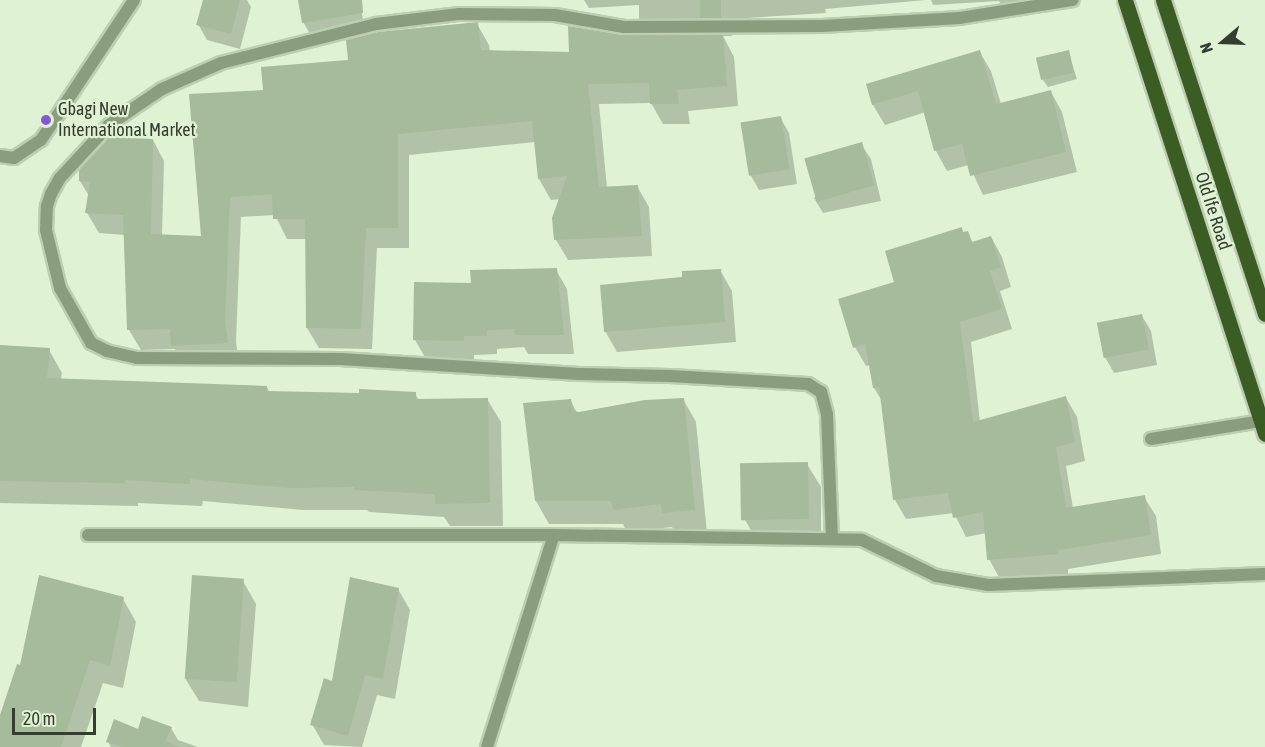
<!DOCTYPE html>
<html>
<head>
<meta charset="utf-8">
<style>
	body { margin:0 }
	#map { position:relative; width:1265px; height:747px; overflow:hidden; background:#dff3d4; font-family:"Asap Condensed",sans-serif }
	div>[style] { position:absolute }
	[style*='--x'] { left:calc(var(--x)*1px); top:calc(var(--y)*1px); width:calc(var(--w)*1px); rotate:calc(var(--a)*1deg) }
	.shadow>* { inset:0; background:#0003 }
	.building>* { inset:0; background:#a6ba9c; transform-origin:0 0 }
	.roads { filter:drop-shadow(2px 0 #bdceb3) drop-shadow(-2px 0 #bdceb3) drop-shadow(0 2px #bdceb3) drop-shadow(0 -2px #bdceb3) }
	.lane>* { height:12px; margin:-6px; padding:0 6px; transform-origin:6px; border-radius:6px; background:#8a9e7f }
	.street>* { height:12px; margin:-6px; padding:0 6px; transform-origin:6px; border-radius:6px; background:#8a9e7f }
	.primary>* { height:15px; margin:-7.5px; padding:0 7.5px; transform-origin:7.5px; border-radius:7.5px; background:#3b5d24 }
	.dots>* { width:16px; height:16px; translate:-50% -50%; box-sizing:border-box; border:3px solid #dff3d4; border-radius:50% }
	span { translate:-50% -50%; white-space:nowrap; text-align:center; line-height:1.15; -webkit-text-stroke:4.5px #dff3d4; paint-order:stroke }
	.poi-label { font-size:18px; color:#353c30 }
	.left { translate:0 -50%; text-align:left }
	.street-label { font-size:18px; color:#353c30 }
	.north { position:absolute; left:1193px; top:12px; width:60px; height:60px; -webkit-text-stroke:4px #dff3d4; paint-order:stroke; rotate:251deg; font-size:16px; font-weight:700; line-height:24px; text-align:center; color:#353c30 }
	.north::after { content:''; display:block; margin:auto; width:21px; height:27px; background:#353c30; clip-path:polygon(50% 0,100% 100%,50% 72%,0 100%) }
	.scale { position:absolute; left:12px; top:708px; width:84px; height:27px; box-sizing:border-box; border:3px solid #353c30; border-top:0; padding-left:8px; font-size:18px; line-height:21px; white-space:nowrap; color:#353c30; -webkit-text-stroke:4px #dff3d4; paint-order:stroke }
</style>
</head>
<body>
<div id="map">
	<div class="shadow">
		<div style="clip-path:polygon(205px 0,247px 0,251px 7px,240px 49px,207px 40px,198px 24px)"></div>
		<div style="clip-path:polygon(299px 0,360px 0,365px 34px,315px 42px,303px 22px)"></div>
		<div style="clip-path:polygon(584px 0,926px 0,825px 9px,826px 13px,730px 19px,732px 36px,723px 36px,734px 57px,738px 106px,688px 111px,690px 124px,663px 124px,651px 103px,599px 104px,607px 188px,637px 186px,649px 207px,652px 256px,568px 260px,556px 240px,561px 199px,551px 200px,539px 179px,535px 142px,409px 155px,409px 248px,377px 248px,372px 349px,319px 348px,307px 328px,307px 239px,287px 239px,275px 215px,241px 217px,236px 342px,239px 364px,184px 366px,175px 349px,141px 350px,129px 330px,125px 235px,99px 233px,87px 213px,89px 196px,80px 181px,153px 140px,164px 161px,162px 236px,203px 237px,264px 91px,350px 62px,477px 24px,489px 45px,490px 51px,570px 53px,624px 37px,649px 37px,639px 18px,639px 5px,589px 8px)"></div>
		<div style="clip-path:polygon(931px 0,1065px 0,1006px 12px,999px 1px,933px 5px)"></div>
		<div style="clip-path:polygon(979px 51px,991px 71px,1001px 104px,1051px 92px,1062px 112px,1077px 172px,983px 195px,969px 165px,947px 171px,936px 151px,926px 112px,885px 125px,873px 105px,868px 85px)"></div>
		<div style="clip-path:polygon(1068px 52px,1077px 79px,1048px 87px,1043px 80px)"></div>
		<div style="clip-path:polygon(780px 117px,789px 133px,797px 184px,759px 190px,750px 174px)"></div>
		<div style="clip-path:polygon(861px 144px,871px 159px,881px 201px,823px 213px,814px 198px)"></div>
		<div style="clip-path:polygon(967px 232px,973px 243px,991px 237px,1002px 257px,1011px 287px,1000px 291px,1012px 329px,971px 342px,980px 422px,1066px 398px,1077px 417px,1085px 461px,1066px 466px,1073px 508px,1144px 497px,1156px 516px,1161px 554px,1068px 569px,1068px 574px,1000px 579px,989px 559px,987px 533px,966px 537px,954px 513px,906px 519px,895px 500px,882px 401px,874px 388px,870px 365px,866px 366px,855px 347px,896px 283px)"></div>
		<div style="clip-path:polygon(556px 270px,567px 289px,574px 354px,528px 354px,524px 347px,497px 349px,497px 354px,474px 355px,474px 360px,426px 359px,415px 340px)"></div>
		<div style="clip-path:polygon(720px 270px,732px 291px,736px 342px,617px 352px,605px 331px,684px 278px)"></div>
		<div style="clip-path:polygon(1142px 316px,1151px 331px,1157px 365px,1114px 373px,1105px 357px)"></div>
		<div style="clip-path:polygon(0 347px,49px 350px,62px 373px,61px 380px,267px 387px,269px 392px,415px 394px,419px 400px,487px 399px,501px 422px,503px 526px,450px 526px,444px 517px,369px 512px,367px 510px,303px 510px,203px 501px,202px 506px,138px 503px,138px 506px,0 503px)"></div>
		<div style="clip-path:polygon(683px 399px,696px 422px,707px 533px,677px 536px,672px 527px,627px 532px,623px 524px,549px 524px,536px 501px,571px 401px,577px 413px)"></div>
		<div style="clip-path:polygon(807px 464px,821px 487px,821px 541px,757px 541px,744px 518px)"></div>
		<div style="clip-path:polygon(243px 581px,256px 604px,248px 707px,199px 701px,185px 678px)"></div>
		<div style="clip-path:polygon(398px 589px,410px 610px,395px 699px,377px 695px,362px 747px,324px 745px,312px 724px,334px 683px)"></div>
		<div style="clip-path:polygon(123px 599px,136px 622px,123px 688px,103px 683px,81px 747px,0 747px,0 720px,21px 667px)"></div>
		<div style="clip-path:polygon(171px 728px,178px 740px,198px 747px,111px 747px,108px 742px,138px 731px)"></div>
	</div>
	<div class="building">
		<div style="clip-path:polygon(203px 0,240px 0,231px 34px,196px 25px)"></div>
		<div style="clip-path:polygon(298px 0,362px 0,363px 13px,302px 23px)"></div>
		<div style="left:700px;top:0;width:21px;height:18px"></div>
		<div style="clip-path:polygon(478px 22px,481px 50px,569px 52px,568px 26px,624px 35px,723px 35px,727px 86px,677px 90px,679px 104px,650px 104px,649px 83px,588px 84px,599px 187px,638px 185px,642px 236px,554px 240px,552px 218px,567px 176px,538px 179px,532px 121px,398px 134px,398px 228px,366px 228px,361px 329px,306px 328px,305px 219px,273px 219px,272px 194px,230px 197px,225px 321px,228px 343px,171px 346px,170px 329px,127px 330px,123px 215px,85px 213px,90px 182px,79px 181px,79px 169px,109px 137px,153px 139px,151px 234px,201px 236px,189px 94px,263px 90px,261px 67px,348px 60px,346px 40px,378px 32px)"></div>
		<div style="clip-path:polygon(980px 50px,996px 104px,1051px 90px,1066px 152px,970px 176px,962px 144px,934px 151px,918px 91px,872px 105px,866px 84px)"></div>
		<div style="left:1069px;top:50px;width:23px;height:34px;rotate:77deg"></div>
		<div style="left:781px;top:116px;width:54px;height:41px;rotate:81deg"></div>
		<div style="left:862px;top:142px;width:45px;height:60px;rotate:74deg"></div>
		<div style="clip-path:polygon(962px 227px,963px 232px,968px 231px,972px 242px,991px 236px,1001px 267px,990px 271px,1002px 309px,960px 322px,973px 422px,1066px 396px,1075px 442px,1056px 447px,1066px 508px,1145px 495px,1151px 535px,1058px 550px,1058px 554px,987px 560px,983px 512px,953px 518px,948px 493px,893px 500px,879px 387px,873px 388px,865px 344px,853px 348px,838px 299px,894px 282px,885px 251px)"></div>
		<div style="clip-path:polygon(557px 268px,564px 335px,515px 335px,514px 329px,487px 330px,487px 336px,464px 336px,464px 341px,413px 340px,414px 282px,471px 283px,470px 270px)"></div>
		<div style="clip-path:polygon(721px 269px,725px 322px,604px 332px,600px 285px,682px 277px,682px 271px)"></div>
		<div style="left:1142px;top:314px;width:36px;height:46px;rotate:79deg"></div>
		<div style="clip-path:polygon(0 345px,50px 348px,47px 378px,267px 386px,267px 391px,359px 393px,359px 389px,416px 392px,416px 399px,488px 398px,490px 503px,435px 504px,435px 494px,354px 490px,354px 487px,289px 488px,190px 479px,190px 484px,125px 480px,125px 483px,0 481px)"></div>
		<div style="clip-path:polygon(684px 398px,695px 510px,662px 513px,661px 504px,613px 510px,611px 501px,535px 501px,523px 403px,571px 399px,573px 411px,579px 412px,645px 400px)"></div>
		<div style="left:808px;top:462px;width:57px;height:68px;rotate:89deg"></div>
		<div style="clip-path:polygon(39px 575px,124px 597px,110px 666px,90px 660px,61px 747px,0 747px,0 715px,17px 664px,20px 665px)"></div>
		<div style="left:192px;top:575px;width:52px;height:104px;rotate:4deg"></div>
		<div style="clip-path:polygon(350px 577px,399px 588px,383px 679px,365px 675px,348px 736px,310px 725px,324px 678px,332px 681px)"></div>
		<div style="clip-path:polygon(142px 716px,172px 727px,165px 741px,180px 747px,124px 747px,106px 742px,114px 719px,138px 729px)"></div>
	</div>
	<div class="roads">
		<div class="lane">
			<div style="--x:1151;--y:439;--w:111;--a:-9.3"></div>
		</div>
		<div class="street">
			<div style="--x:0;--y:156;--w:14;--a:8"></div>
			<div style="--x:14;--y:158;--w:32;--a:-34"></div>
			<div style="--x:41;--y:140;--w:168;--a:-56.4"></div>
			<div style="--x:88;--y:535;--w:466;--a:0"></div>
			<div style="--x:554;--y:535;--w:308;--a:0.9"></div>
			<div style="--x:862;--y:540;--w:82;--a:25.9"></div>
			<div style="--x:936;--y:576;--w:53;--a:9.8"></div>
			<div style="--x:988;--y:585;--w:277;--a:-2.3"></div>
			<div style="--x:832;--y:539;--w:125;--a:-92.3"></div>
			<div style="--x:827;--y:414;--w:23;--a:-105"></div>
			<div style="--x:821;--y:392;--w:15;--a:-148"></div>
			<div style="--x:808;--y:384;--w:138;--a:-176.7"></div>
			<div style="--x:670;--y:376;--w:91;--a:-178.7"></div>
			<div style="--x:579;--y:374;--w:239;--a:-176.4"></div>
			<div style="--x:340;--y:359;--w:203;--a:-179.7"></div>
			<div style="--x:137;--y:358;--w:31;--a:-167"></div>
			<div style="--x:107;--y:351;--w:18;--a:-153"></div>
			<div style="--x:91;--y:343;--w:63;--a:-119.4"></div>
			<div style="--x:60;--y:288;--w:60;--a:-103.6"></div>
			<div style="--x:46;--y:230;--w:24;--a:-88"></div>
			<div style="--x:47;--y:206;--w:13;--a:-72"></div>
			<div style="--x:51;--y:194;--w:18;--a:-61"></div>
			<div style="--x:60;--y:178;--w:72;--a:-47.2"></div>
			<div style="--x:109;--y:125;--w:64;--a:-34.2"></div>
			<div style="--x:162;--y:89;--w:64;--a:-23.8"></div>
			<div style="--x:221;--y:63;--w:160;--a:-14.1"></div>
			<div style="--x:376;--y:24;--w:84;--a:-6.9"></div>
			<div style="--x:459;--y:14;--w:96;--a:0.6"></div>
			<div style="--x:555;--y:15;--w:70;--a:9.9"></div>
			<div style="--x:624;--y:27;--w:198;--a:-0.3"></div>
			<div style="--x:822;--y:26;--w:138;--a:-3.3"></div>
			<div style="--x:960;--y:18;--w:114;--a:-9.1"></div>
			<div style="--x:487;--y:747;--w:222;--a:-72.5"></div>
		</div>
		<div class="primary">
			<div style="--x:1125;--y:0;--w:456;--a:72.1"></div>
			<div style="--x:1163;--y:0;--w:330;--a:72"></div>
		</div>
	</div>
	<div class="dots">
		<div style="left:46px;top:120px;background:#8358d2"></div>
	</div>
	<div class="poi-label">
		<span class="left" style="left:58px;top:120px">Gbagi New<br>International Market</span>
	</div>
	<div class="street-label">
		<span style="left:1213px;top:211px;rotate:72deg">Old Ife Road</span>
	</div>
	<div class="north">N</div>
	<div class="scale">20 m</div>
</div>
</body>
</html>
